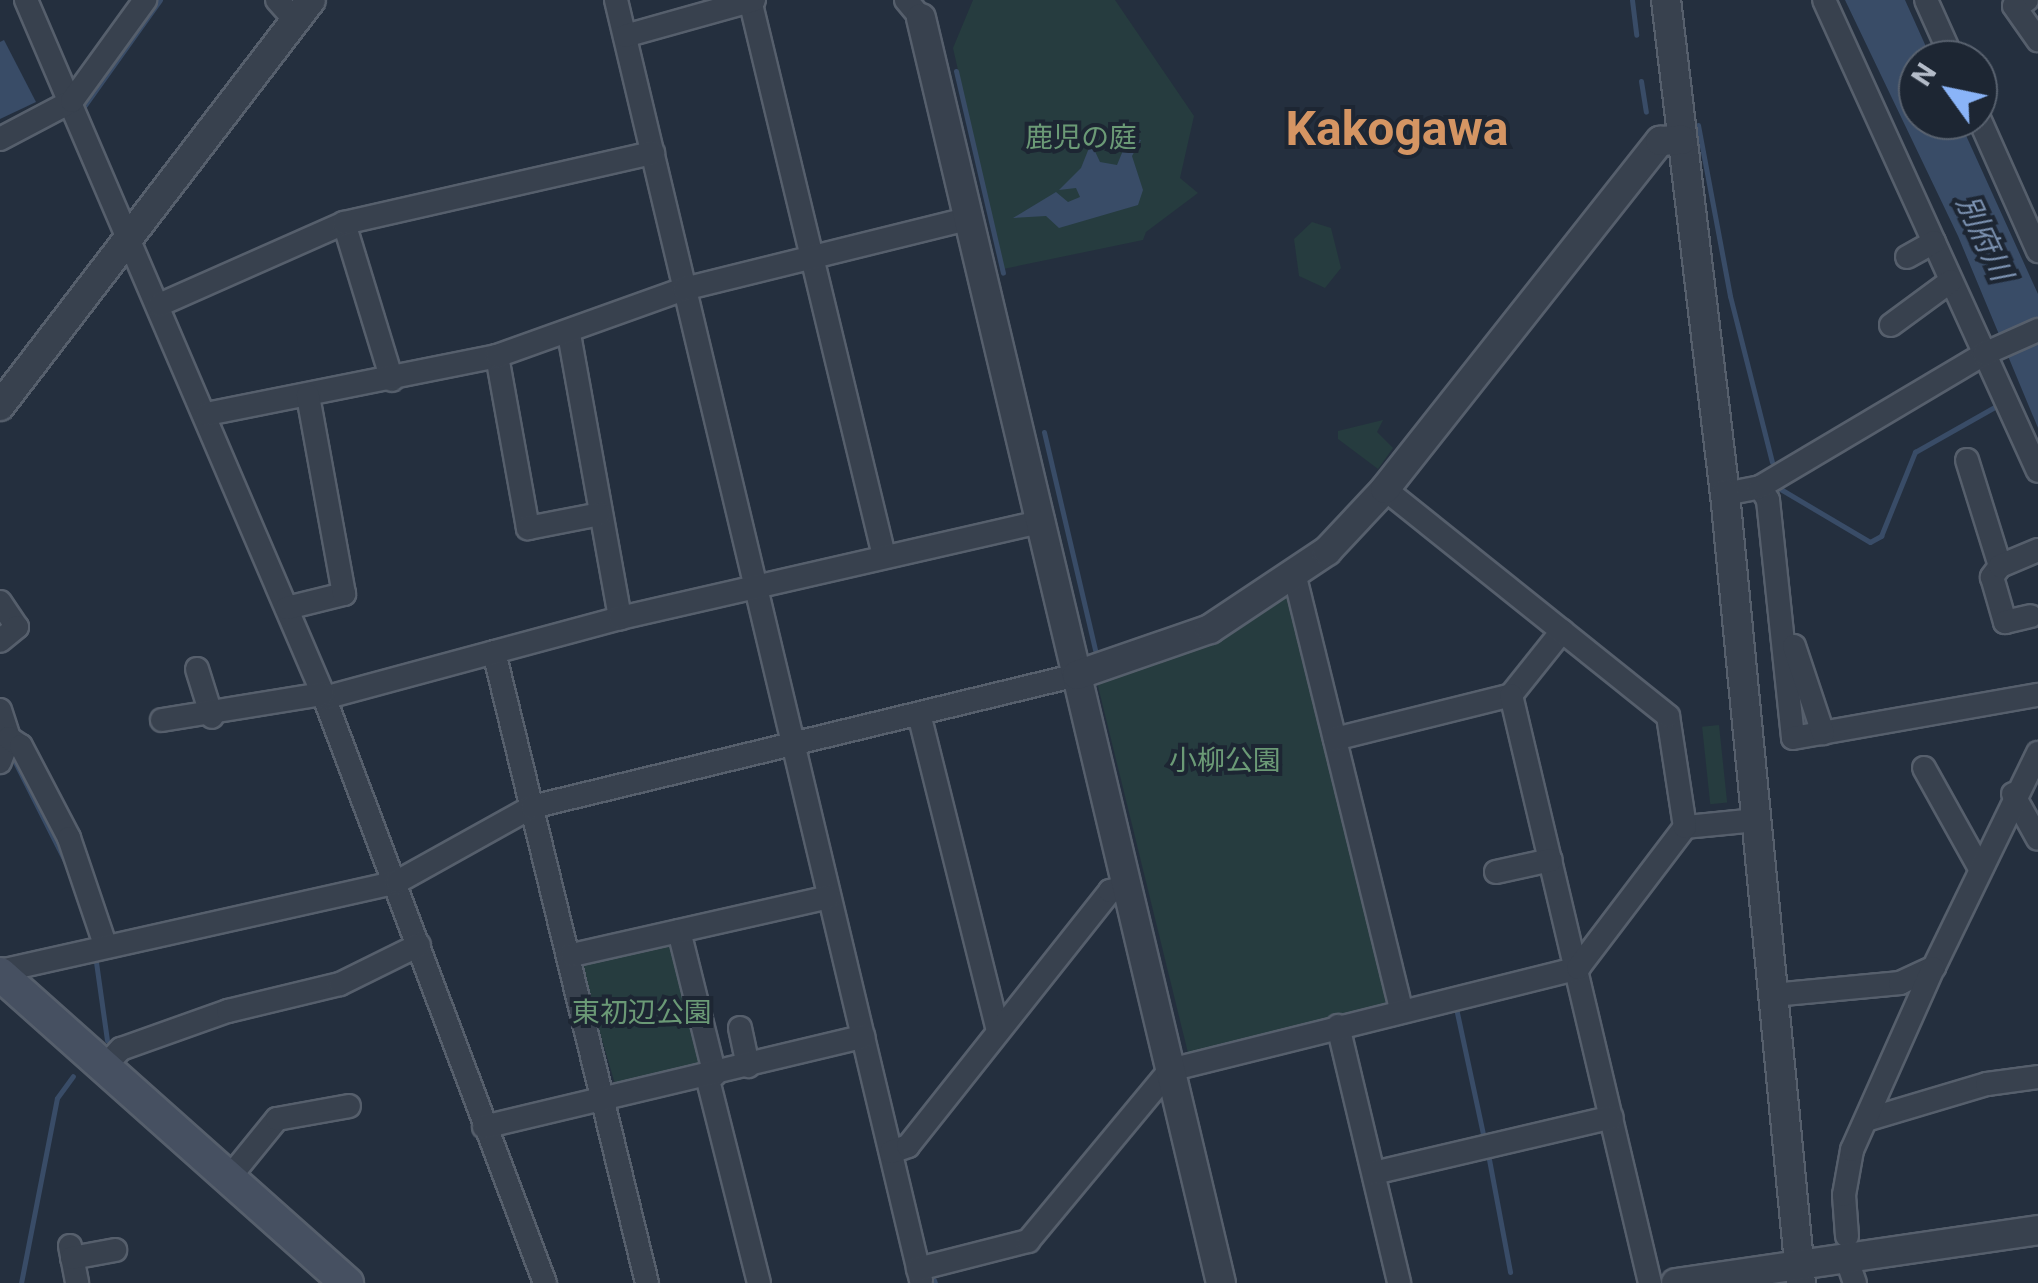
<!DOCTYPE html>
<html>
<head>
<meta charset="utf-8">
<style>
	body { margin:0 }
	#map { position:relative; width:2038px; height:1283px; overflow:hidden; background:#242f3e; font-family:Roboto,"Noto Sans JP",sans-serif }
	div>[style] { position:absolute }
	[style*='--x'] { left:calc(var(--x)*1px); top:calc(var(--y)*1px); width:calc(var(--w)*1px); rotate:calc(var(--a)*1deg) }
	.green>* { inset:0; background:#263c3f; transform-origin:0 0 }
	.water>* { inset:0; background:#394c67 }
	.stream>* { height:5px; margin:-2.5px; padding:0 2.5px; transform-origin:2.5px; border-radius:2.5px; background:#394c67 }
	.roads { filter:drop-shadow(2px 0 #565f6c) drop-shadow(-2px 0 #565f6c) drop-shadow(0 2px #565f6c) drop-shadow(0 -2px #565f6c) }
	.minor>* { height:22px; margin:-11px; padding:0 11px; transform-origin:11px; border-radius:11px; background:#38414e }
	.tertiary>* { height:28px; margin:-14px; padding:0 14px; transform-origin:14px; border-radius:14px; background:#38414e }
	.secondary>* { height:32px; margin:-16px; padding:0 16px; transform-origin:16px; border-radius:16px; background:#465061 }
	span { translate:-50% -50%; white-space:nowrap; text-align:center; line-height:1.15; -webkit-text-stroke:8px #1d2633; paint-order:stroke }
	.park-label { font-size:28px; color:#6b9a76 }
	.water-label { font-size:30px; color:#7c92b1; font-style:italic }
	.town-label { font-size:48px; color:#d59563; font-weight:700 }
	.north { position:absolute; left:1898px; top:40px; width:100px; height:100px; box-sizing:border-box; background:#1d2633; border:2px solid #59626f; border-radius:50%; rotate:303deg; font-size:28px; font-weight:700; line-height:40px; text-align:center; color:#b4bcc9 }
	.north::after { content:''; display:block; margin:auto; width:35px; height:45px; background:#8ab4f8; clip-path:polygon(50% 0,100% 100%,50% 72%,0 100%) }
</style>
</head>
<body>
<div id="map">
	<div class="green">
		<div style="clip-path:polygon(973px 0,1115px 0,1194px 116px,1180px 178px,1198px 193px,1146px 232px,1143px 240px,1003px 269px,953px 48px)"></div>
		<div style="clip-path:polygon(1312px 222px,1331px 228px,1341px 268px,1325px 288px,1299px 276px,1294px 239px)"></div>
		<div style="clip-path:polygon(1383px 420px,1377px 432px,1393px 448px,1378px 469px,1338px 439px,1338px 431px)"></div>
		<div style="clip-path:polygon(1287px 592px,1295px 596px,1389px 998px,1384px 1005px,1188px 1053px,1097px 682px)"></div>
		<div style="left:1719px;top:725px;width:78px;height:17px;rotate:84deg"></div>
		<div style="clip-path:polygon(674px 937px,705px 1061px,615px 1084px,580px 965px,586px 957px)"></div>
	</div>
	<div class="water">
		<div style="clip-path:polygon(1845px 0,1905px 0,1932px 60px,1918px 60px,1918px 120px,1959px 120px,2038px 294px,2038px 428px,1958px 236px)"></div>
		<div style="clip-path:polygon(4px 40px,36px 102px,0 119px,0 42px)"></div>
		<div style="clip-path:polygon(1101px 134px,1141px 140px,1132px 156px,1143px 190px,1138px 205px,1059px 228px,1046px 216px,1013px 218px,1056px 192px,1068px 202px,1080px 197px,1076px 188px,1059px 190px,1081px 168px,1091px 143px,1100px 162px,1117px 165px,1124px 148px)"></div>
	</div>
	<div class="stream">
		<div style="--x:1632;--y:0;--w:35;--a:83"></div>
		<div style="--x:956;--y:71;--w:207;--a:76.9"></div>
		<div style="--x:1641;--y:81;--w:31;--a:81"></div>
		<div style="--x:85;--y:105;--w:129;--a:-54.5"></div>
		<div style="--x:1698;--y:125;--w:174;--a:79.4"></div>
		<div style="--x:1730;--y:296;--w:171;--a:75.8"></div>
		<div style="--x:1453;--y:380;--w:33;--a:-51"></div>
		<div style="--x:1044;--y:432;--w:227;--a:76.8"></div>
		<div style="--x:1777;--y:487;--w:108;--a:30.6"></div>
		<div style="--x:1870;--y:542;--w:13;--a:-29"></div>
		<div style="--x:1881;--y:536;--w:91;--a:-68"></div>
		<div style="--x:1915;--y:452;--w:95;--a:-29.5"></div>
		<div style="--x:12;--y:756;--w:127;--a:63.2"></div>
		<div style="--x:96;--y:962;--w:79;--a:82"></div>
		<div style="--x:1456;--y:1008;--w:134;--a:77.9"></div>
		<div style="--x:1488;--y:1154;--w:120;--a:79.4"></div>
		<div style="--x:934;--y:1280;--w:3;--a:72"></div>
		<div style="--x:21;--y:1283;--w:188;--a:-79"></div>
		<div style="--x:57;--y:1098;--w:27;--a:-54"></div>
	</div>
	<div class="roads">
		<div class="minor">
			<div style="--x:26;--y:0;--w:755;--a:66.83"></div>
			<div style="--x:323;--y:694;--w:629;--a:69.35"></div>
			<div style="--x:277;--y:0;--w:28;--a:48"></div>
			<div style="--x:616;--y:0;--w:1316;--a:76.6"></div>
			<div style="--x:906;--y:0;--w:23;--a:50"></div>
			<div style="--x:1824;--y:0;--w:517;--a:65.57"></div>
			<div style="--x:1926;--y:0;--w:66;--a:65.8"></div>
			<div style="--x:2027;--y:0;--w:14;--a:155"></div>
			<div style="--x:2014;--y:6;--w:42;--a:54.8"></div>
			<div style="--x:751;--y:4;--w:568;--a:76.45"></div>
			<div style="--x:625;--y:36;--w:134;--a:-15.6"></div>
			<div style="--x:1978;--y:116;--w:148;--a:66"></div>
			<div style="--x:0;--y:139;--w:81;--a:-27.8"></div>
			<div style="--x:72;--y:101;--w:125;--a:-54.1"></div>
			<div style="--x:344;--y:223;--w:164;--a:73"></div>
			<div style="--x:1907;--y:257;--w:31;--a:-29"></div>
			<div style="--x:159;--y:305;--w:202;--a:-23.9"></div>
			<div style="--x:344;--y:223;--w:317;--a:-12.8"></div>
			<div style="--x:1891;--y:325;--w:74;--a:-36.3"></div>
			<div style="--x:569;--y:334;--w:289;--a:79.8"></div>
			<div style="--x:497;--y:356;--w:175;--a:79.8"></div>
			<div style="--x:528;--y:528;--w:73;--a:-11"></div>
			<div style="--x:207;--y:414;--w:296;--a:-11.3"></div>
			<div style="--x:497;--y:356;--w:199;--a:-19.7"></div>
			<div style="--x:684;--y:289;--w:292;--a:-13.9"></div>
			<div style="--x:1967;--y:460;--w:111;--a:72.7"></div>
			<div style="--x:2000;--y:566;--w:14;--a:126"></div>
			<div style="--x:1992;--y:577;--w:47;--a:73.9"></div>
			<div style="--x:2005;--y:622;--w:26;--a:-13"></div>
			<div style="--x:1760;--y:487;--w:15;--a:58"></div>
			<div style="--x:1768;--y:500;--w:239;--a:84"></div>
			<div style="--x:1793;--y:738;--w:249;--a:-10"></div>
			<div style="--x:1725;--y:494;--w:36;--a:-11"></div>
			<div style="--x:1760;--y:487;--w:261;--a:-30.7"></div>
			<div style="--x:1984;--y:354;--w:59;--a:-24"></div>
			<div style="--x:2000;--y:566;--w:41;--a:-22.8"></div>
			<div style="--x:1295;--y:577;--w:446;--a:76.2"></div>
			<div style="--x:0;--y:602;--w:30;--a:56"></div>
			<div style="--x:17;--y:627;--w:22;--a:141"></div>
			<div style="--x:287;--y:608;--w:59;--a:-13.8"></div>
			<div style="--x:344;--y:594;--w:202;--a:-100.3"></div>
			<div style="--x:1794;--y:646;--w:92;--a:71.6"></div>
			<div style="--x:494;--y:652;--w:649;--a:76.37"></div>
			<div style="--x:197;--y:669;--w:50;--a:72.6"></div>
			<div style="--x:1511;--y:695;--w:82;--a:-51.4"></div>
			<div style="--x:324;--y:698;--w:307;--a:-15.1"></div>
			<div style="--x:620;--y:618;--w:434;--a:-12.9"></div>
			<div style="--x:0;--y:710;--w:29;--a:72"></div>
			<div style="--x:9;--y:738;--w:26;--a:111"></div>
			<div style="--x:919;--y:714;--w:327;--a:76"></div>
			<div style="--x:162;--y:720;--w:163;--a:-9.2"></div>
			<div style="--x:9;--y:738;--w:14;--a:34"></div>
			<div style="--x:21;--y:746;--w:104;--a:62.4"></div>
			<div style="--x:69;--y:838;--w:115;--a:71.3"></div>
			<div style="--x:1335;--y:739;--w:181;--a:-14"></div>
			<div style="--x:1511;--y:695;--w:604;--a:76.7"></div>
			<div style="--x:1924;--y:768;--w:113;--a:60.9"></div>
			<div style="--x:2013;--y:794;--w:51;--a:60.9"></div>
			<div style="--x:1685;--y:827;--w:71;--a:-5.6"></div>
			<div style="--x:1496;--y:872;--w:56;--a:-12.3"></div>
			<div style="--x:679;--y:931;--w:148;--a:76"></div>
			<div style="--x:572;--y:955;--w:263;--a:-12.7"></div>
			<div style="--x:0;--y:971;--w:407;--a:-12.6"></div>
			<div style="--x:397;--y:882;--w:154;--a:-29.1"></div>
			<div style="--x:532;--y:807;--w:561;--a:-13.61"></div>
			<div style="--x:1773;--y:995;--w:128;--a:-5.4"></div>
			<div style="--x:1900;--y:983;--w:38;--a:-25"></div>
			<div style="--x:1934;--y:967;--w:238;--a:-64.1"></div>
			<div style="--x:1338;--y:1026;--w:264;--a:76.6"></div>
			<div style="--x:740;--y:1028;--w:39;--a:78"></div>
			<div style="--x:104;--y:1067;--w:25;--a:-47"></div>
			<div style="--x:121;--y:1049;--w:114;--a:-19.6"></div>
			<div style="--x:228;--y:1011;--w:115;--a:-13.6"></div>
			<div style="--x:340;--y:984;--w:88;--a:-26.3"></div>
			<div style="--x:707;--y:1076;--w:213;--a:75.9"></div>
			<div style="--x:1866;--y:1120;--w:126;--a:-16.6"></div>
			<div style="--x:1987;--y:1084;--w:51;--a:-7.8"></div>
			<div style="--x:484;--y:1127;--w:390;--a:-13.4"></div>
			<div style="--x:891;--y:1152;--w:18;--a:-19"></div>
			<div style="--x:908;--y:1146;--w:325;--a:-51.6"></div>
			<div style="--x:1110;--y:891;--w:16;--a:-14"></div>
			<div style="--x:1374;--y:1173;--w:244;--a:-13.2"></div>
			<div style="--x:229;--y:1178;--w:76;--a:-50.9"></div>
			<div style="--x:277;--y:1119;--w:73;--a:-10.2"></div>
			<div style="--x:1847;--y:1236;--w:41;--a:-94.2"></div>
			<div style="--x:1844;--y:1195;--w:46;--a:-79.9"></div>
			<div style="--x:1852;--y:1150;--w:199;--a:-66"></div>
			<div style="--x:70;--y:1246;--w:38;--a:79"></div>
			<div style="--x:1846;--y:1257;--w:28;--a:71"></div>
			<div style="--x:72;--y:1258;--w:44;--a:-10.5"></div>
			<div style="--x:918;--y:1269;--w:114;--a:-14.3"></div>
			<div style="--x:1028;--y:1241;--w:222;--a:-50.3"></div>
			<div style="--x:1170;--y:1070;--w:421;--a:-14"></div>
			<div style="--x:1578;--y:968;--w:177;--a:-52.8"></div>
			<div style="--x:1685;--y:827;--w:112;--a:-98.7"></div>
			<div style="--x:1668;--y:716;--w:363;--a:-141.3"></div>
		</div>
		<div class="tertiary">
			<div style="--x:1666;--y:0;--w:498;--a:83.2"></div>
			<div style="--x:1725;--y:494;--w:793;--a:84.5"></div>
			<div style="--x:921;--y:18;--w:1300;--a:76.66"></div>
			<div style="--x:0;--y:406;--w:511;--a:-52.55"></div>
			<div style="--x:1077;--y:675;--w:141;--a:-19.1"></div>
			<div style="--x:1210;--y:629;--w:141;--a:-33.7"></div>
			<div style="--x:1327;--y:551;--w:85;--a:-46.9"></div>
			<div style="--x:1385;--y:489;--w:444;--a:-51.7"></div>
			<div style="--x:1660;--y:141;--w:22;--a:-3"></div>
			<div style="--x:1676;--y:1283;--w:366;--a:-8.3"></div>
		</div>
		<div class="secondary">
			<div style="--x:0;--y:974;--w:465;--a:41.7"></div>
		</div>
	</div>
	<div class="park-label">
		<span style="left:1081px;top:138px">鹿児の庭</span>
		<span style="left:1225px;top:761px">小柳公園</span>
		<span style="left:642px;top:1013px">東初辺公園</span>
	</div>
	<div class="water-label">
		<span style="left:1984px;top:238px;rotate:65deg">別府川</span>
	</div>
	<div class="town-label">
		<span style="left:1397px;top:129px">Kakogawa</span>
	</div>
	<div class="north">N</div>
</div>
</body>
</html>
